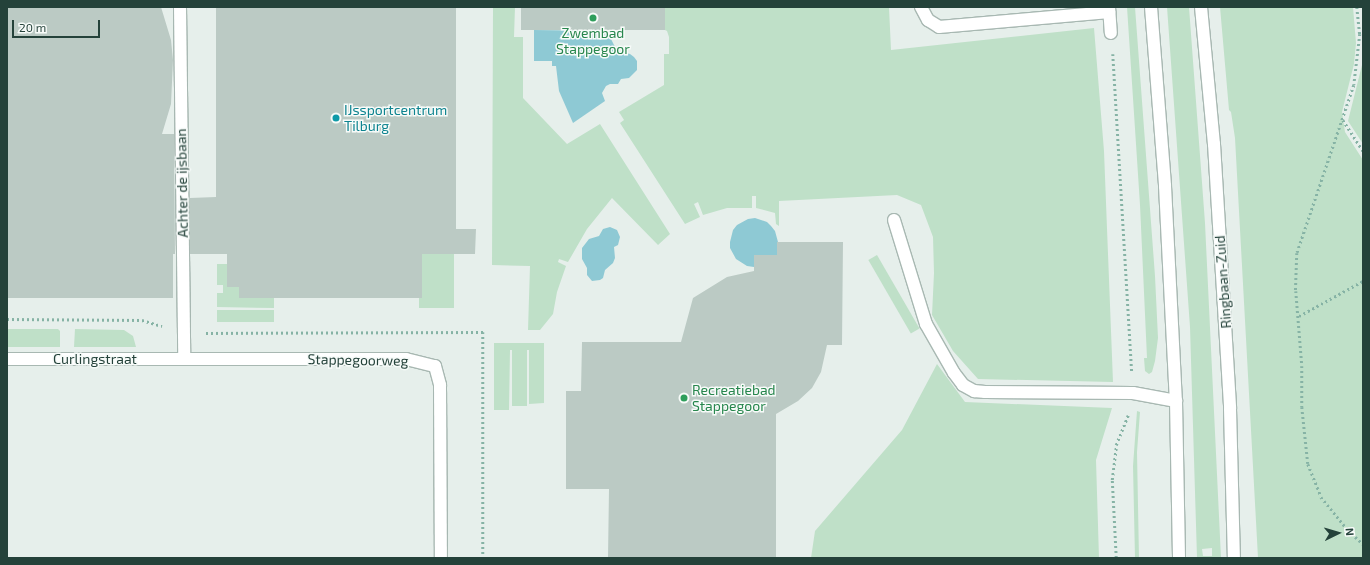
<!DOCTYPE html>
<html>
<head>
<meta charset="utf-8">
<style>
	body { margin:0 }
	#map { position:relative; width:1370px; height:565px; overflow:hidden; background:#e6efeb; font-family:"Exo 2",sans-serif }
	div>[style] { position:absolute }
	[style*='--x'] { left:calc(var(--x)*1px); top:calc(var(--y)*1px); width:calc(var(--w)*1px); rotate:calc(var(--a)*1deg) }
	.green>* { inset:0; background:#bfe0c8; transform-origin:0 0 }
	.water>* { inset:0; background:#8ec9d4 }
	.building>* { inset:0; background:#bbcac4; transform-origin:0 0 }
	.path>* { height:2.5px; margin-top:-1.25px; transform-origin:0; background:repeating-linear-gradient(90deg,#86b3a5 0 2px,transparent 0 5px) }
	.roads { filter:drop-shadow(1px 0 #a8b8b2) drop-shadow(-1px 0 #a8b8b2) drop-shadow(0 1px #a8b8b2) drop-shadow(0 -1px #a8b8b2) }
	.lane>* { height:12px; margin:-6px; padding:0 6px; transform-origin:6px; border-radius:6px; background:#fff }
	.street>* { height:12px; margin:-6px; padding:0 6px; transform-origin:6px; border-radius:6px; background:#fff }
	.secondary>* { height:12px; margin:-6px; padding:0 6px; transform-origin:6px; border-radius:6px; background:#fff }
	.dots>* { width:11px; height:11px; translate:-50% -50%; box-sizing:border-box; border:2px solid #f7fbf9; border-radius:50% }
	span { translate:-50% -50%; white-space:nowrap; text-align:center; line-height:1.15; -webkit-text-stroke:3px #f7fbf9; paint-order:stroke }
	.leisure-label { font-size:14px; color:#27864d }
	.left { translate:0 -50%; text-align:left }
	.culture-label { font-size:14px; color:#0d838f }
	.street-label { font-size:14px; color:#24423a }
	.frame { position:absolute; inset:0; border:8px solid #24423a; pointer-events:none }
	.north { position:absolute; left:1318px; top:513px; width:40px; height:40px; -webkit-text-stroke:3px #f7fbf9; paint-order:stroke; rotate:85deg; font-size:11px; font-weight:700; line-height:16px; text-align:center; color:#24423a }
	.north::after { content:''; display:block; margin:auto; width:14px; height:18px; background:#24423a; clip-path:polygon(50% 0,100% 100%,50% 72%,0 100%) }
	.scale { position:absolute; left:12px; top:20px; width:88px; height:18px; box-sizing:border-box; border:2px solid #24423a; border-top:0; padding-left:5px; font-size:12px; line-height:14px; white-space:nowrap; color:#24423a; -webkit-text-stroke:3px #f7fbf9; paint-order:stroke }
</style>
</head>
<body>
<div id="map">
	<div class="green">
		<div style="clip-path:polygon(493px 7px,515px 7px,514px 37px,523px 37px,523px 98px,567px 144px,600px 124px,670px 234px,658px 245px,612px 198px,587px 229px,568px 262px,559px 259px,558px 262px,566px 266px,557px 292px,553px 314px,540px 330px,528px 330px,530px 266px,492px 265px)"></div>
		<div style="clip-path:polygon(665px 7px,889px 7px,891px 50px,1094px 28px,1104px 151px,1113px 382px,978px 379px,953px 351px,932px 315px,934px 273px,933px 237px,921px 205px,897px 195px,779px 201px,779px 226px,776px 224px,775px 213px,756px 208px,756px 196px,752px 196px,752px 208px,727px 208px,703px 215px,698px 202px,694px 204px,700px 217px,685px 224px,620px 123px,624px 120px,619px 112px,664px 85px,664px 54px,669px 54px,669px 37px,667px 31px,665px 30px)"></div>
		<div style="clip-path:polygon(1127px 7px,1135px 7px,1155px 276px,1158px 338px,1155px 361px,1152px 372px,1149px 374px,1145px 371px,1144px 358px,1147px 358px,1140px 205px)"></div>
		<div style="clip-path:polygon(evenodd,1167px 7px,1189px 7px,1205px 223px,1221px 558px,1197px 558px,1190px 327px,1167px 7px,1212px 548px,1212px 556px,1203px 556px,1202px 549px,1212px 548px)"></div>
		<div style="clip-path:polygon(1220px 7px,1353px 7px,1356px 43px,1354px 64px,1342px 112px,1345px 132px,1363px 160px,1363px 558px,1258px 558px,1235px 138px,1231px 112px,1229px 110px)"></div>
		<div style="clip-path:polygon(1363px 61px,1363px 144px,1348px 121px)"></div>
		<div style="left:419px;top:254px;width:35px;height:54px"></div>
		<div style="left:877px;top:255px;width:85px;height:10px;rotate:60deg"></div>
		<div style="clip-path:polygon(217px 264px,227px 264px,227px 287px,274px 287px,274px 308px,217px 307px,217px 293px,223px 293px,223px 285px,217px 285px)"></div>
		<div style="left:217px;top:310px;width:57px;height:12px"></div>
		<div style="clip-path:polygon(7px 329px,58px 329px,60px 331px,60px 347px,7px 347px)"></div>
		<div style="clip-path:polygon(75px 329px,124px 330px,133px 336px,136px 347px,74px 347px)"></div>
		<div style="clip-path:polygon(494px 343px,544px 343px,544px 403px,529px 404px,529px 350px,527px 350px,527px 406px,512px 406px,512px 350px,510px 350px,509px 410px,494px 410px)"></div>
		<div style="clip-path:polygon(937px 364px,965px 402px,1112px 408px,1096px 460px,1099px 558px,811px 558px,815px 531px,902px 430px)"></div>
		<div style="clip-path:polygon(1137px 411px,1140px 412px,1137px 452px,1139px 558px,1135px 558px,1133px 466px)"></div>
	</div>
	<div class="water">
		<div style="clip-path:polygon(534px 30px,611px 31px,611px 39px,615px 47px,621px 52px,630px 54px,634px 57px,637px 61px,637px 70px,629px 78px,621px 79px,618px 84px,610px 84px,606px 86px,602px 93px,605px 101px,573px 123px,559px 91px,556px 66px,552px 66px,552px 61px,534px 61px)"></div>
		<div style="clip-path:polygon(755px 218px,767px 222px,771px 226px,775px 231px,778px 242px,777px 255px,754px 255px,754px 267px,747px 266px,736px 259px,730px 248px,730px 242px,733px 230px,737px 225px,748px 219px)"></div>
		<div style="clip-path:polygon(610px 227px,617px 230px,620px 237px,618px 245px,614px 247px,615px 258px,613px 263px,605px 270px,603px 278px,600px 280px,592px 281px,587px 275px,587px 268px,582px 259px,582px 248px,589px 239px,599px 236px,603px 229px)"></div>
	</div>
	<div class="building">
		<div style="clip-path:polygon(7px 7px,161px 7px,171px 40px,173px 60px,171px 104px,162px 134px,174px 134px,175px 254px,173px 254px,173px 298px,7px 298px)"></div>
		<div style="clip-path:polygon(216px 7px,456px 7px,456px 229px,476px 229px,475px 254px,422px 254px,422px 298px,239px 298px,239px 287px,227px 287px,227px 254px,190px 254px,190px 198px,216px 197px)"></div>
		<div style="left:521px;top:7px;width:144px;height:23px"></div>
		<div style="clip-path:polygon(777px 242px,843px 242px,842px 345px,827px 345px,821px 372px,812px 388px,798px 401px,776px 414px,776px 558px,608px 558px,609px 489px,566px 489px,566px 391px,581px 391px,582px 342px,681px 342px,693px 298px,727px 277px,754px 271px,754px 255px,777px 255px)"></div>
	</div>
	<div class="path">
		<div style="--x:1357;--y:7;--w:27;--a:84"></div>
		<div style="--x:1360;--y:34;--w:51;--a:96.7"></div>
		<div style="--x:1354;--y:85;--w:177;--a:108.7"></div>
		<div style="--x:1297;--y:253;--w:38;--a:92"></div>
		<div style="--x:1296;--y:291;--w:75;--a:85.4"></div>
		<div style="--x:1302;--y:366;--w:41;--a:90"></div>
		<div style="--x:1302;--y:407;--w:57;--a:84"></div>
		<div style="--x:1308;--y:464;--w:35;--a:68"></div>
		<div style="--x:1321;--y:497;--w:43;--a:50.7"></div>
		<div style="--x:1348;--y:530;--w:21;--a:43"></div>
		<div style="--x:1113;--y:54;--w:320;--a:86.6"></div>
		<div style="--x:1343;--y:120;--w:37;--a:57"></div>
		<div style="--x:1299;--y:316;--w:73;--a:-28.7"></div>
		<div style="--x:7;--y:319;--w:135;--a:0.4"></div>
		<div style="--x:142;--y:320;--w:21;--a:17"></div>
		<div style="--x:206;--y:333;--w:277;--a:-0.2"></div>
		<div style="--x:483;--y:332;--w:226;--a:90"></div>
		<div style="--x:1116;--y:558;--w:78;--a:-92.9"></div>
		<div style="--x:1112;--y:480;--w:35;--a:-83"></div>
		<div style="--x:1116;--y:445;--w:32;--a:-68"></div>
	</div>
	<div class="roads">
		<div class="lane">
			<div style="--x:921;--y:7;--w:15;--a:62"></div>
			<div style="--x:928;--y:20;--w:13;--a:32"></div>
			<div style="--x:939;--y:27;--w:171;--a:-5"></div>
		</div>
		<div class="street">
			<div style="--x:180;--y:7;--w:351;--a:89.3"></div>
			<div style="--x:1109;--y:7;--w:26;--a:86"></div>
			<div style="--x:894;--y:220;--w:109;--a:72.9"></div>
			<div style="--x:926;--y:324;--w:56;--a:60.3"></div>
			<div style="--x:954;--y:373;--w:15;--a:53"></div>
			<div style="--x:963;--y:385;--w:13;--a:29"></div>
			<div style="--x:974;--y:391;--w:11;--a:5"></div>
			<div style="--x:985;--y:392;--w:148;--a:0.4"></div>
			<div style="--x:1133;--y:393;--w:44;--a:10.5"></div>
			<div style="--x:7;--y:359;--w:399;--a:0"></div>
			<div style="--x:406;--y:359;--w:30;--a:14"></div>
			<div style="--x:435;--y:366;--w:20;--a:75"></div>
			<div style="--x:440;--y:385;--w:173;--a:89.7"></div>
		</div>
		<div class="secondary">
			<div style="--x:1151;--y:7;--w:180;--a:85.5"></div>
			<div style="--x:1165;--y:186;--w:215;--a:87.1"></div>
			<div style="--x:1176;--y:401;--w:157;--a:88.9"></div>
			<div style="--x:1201;--y:7;--w:138;--a:84.6"></div>
			<div style="--x:1214;--y:144;--w:265;--a:86.5"></div>
			<div style="--x:1230;--y:409;--w:149;--a:88.5"></div>
		</div>
	</div>
	<div class="dots">
		<div style="left:593px;top:18px;background:#2e9e5b"></div>
		<div style="left:336px;top:118px;background:#0f9aa8"></div>
		<div style="left:684px;top:398px;background:#2e9e5b"></div>
	</div>
	<div class="leisure-label">
		<span style="left:593px;top:41px">Zwembad<br>Stappegoor</span>
		<span class="left" style="left:692px;top:398px">Recreatiebad<br>Stappegoor</span>
	</div>
	<div class="culture-label">
		<span class="left" style="left:344px;top:118px">IJssportcentrum<br>Tilburg</span>
	</div>
	<div class="street-label">
		<span style="left:182px;top:183px;rotate:-91deg">Achter de ijsbaan</span>
		<span style="left:1223px;top:282px;rotate:-94deg">Ringbaan-Zuid</span>
		<span style="left:95px;top:359px">Curlingstraat</span>
		<span style="left:358px;top:360px;rotate:1deg">Stappegoorweg</span>
	</div>
	<div class="frame"></div>
	<div class="north">N</div>
	<div class="scale">20 m</div>
</div>
</body>
</html>
